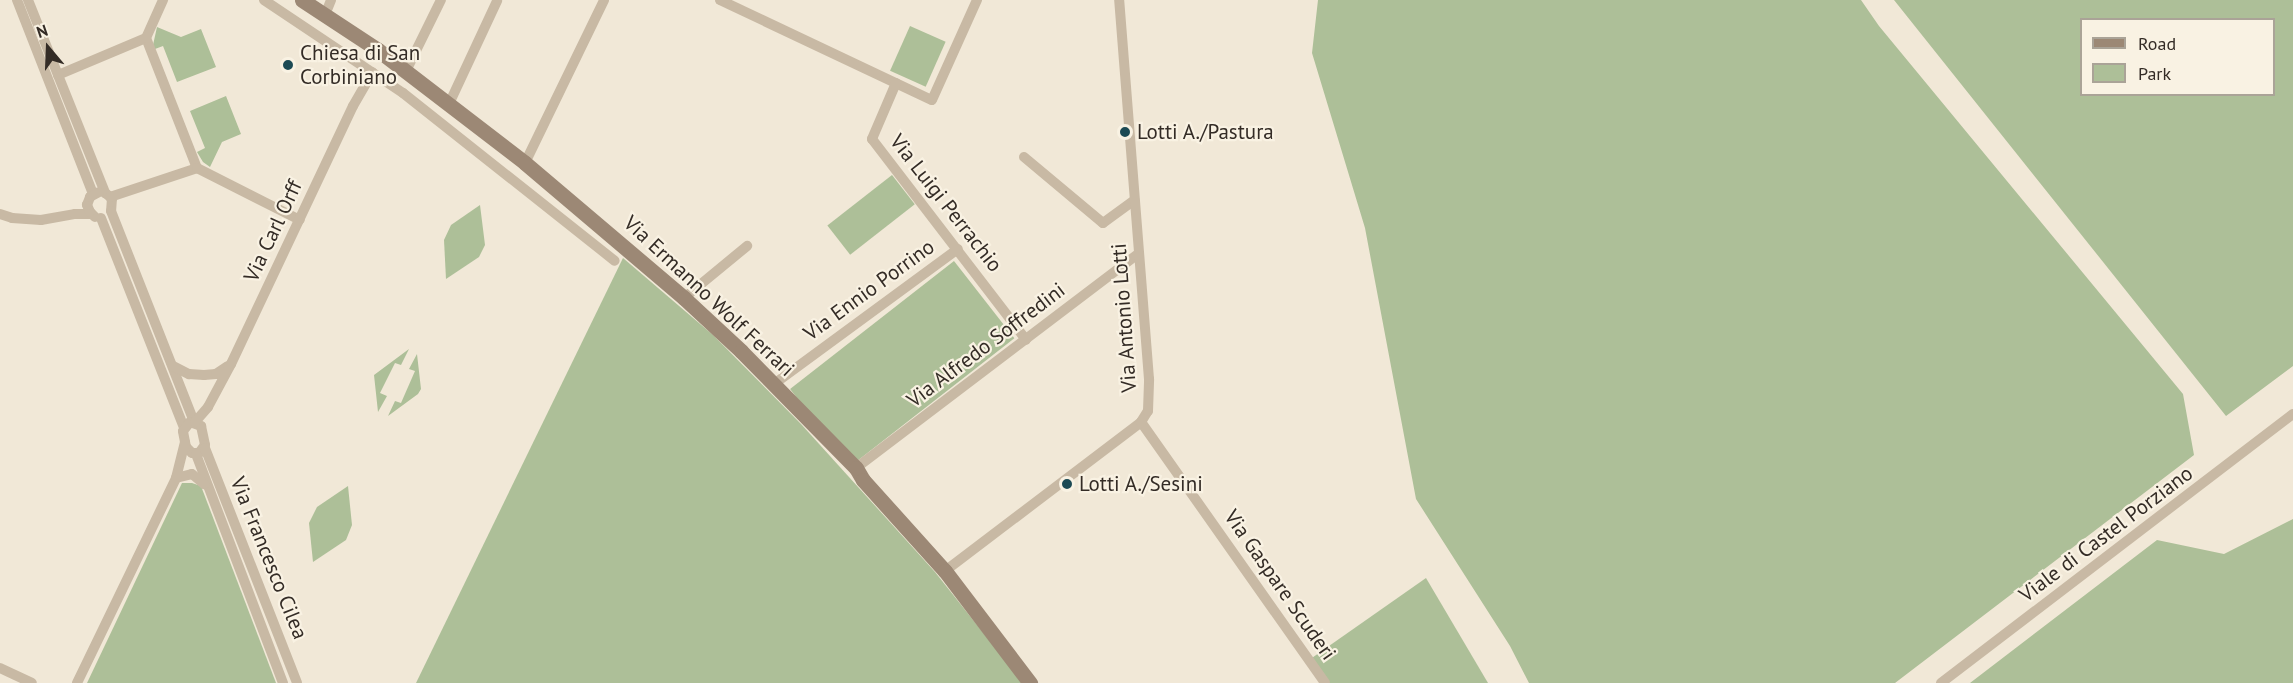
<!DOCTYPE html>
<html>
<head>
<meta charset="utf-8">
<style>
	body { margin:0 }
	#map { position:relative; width:2293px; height:683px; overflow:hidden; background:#f1e8d7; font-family:"PT Sans",sans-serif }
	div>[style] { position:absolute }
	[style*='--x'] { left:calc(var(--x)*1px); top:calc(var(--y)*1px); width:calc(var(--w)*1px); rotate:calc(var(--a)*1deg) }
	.green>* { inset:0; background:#adbf98; transform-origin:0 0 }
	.street>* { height:10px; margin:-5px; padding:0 5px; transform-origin:5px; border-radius:5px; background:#c8b9a4 }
	.secondary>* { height:15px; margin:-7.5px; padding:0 7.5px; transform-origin:7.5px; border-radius:7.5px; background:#9c8875 }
	.dots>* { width:16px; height:16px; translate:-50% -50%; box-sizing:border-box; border:3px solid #f9f2e3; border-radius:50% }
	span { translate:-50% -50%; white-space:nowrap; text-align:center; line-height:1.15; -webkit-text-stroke:4.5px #f9f2e3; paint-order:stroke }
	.poi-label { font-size:21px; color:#342c26 }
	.left { translate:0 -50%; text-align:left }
	.street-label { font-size:21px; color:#342c26 }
	.legend { position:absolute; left:2080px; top:18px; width:195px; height:78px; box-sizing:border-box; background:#f9f2e3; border:2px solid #aaa397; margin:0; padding:8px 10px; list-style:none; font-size:18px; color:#342c26 }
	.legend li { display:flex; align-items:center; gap:12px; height:30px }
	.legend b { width:30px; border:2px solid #aaa397 }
	.north { position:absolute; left:18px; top:18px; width:60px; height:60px; -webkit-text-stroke:4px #f9f2e3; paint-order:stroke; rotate:341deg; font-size:16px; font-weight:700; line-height:24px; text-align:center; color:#342c26 }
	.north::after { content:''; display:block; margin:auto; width:21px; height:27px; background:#342c26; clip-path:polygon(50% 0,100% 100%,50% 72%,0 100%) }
</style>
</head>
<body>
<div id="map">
	<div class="green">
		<div style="clip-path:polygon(1318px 0,1861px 0,1879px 26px,2183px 394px,2194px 455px,1895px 683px,1529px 683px,1510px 646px,1416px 499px,1365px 228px,1312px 53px)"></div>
		<div style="clip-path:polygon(evenodd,1894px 0,2293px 0,2293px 366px,2226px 416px,1894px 0,2082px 20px,2274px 20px,2274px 94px,2082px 94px,2082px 20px)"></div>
		<div style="left:910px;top:26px;width:39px;height:49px;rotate:24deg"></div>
		<div style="clip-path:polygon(157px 27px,181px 37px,201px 29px,216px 67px,177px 82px,163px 46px,155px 49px,153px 45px)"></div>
		<div style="clip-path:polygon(226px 96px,241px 134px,222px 142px,210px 167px,203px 162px,197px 152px,205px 148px,190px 111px)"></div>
		<div style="left:892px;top:175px;width:37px;height:82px;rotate:52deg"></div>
		<div style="clip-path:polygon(480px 205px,485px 245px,479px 257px,446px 279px,444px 240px,451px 225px)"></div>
		<div style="clip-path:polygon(623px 258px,713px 335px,801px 424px,935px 572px,1023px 683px,416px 683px)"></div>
		<div style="left:954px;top:261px;width:98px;height:208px;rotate:52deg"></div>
		<div style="clip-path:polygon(409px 349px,401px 365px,395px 363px,380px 393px,387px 396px,378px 412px,374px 375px)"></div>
		<div style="clip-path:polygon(417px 354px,421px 389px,418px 394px,388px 416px,395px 401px,401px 403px,415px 371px,409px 369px)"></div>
		<div style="clip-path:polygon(182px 483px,192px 483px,201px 486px,276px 683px,87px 683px)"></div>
		<div style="clip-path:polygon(348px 486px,352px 525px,346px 540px,313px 562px,309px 523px,317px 507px)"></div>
		<div style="clip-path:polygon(2293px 519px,2293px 683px,1970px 683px,2157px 540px,2224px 554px)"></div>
		<div style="clip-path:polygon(1426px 578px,1488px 683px,1325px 683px,1309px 660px)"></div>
	</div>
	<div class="street">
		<div style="--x:17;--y:0;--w:208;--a:68.6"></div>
		<div style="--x:28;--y:0;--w:208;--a:68.2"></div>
		<div style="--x:105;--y:193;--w:9;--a:36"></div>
		<div style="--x:112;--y:198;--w:13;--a:94"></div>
		<div style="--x:111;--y:211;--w:227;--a:68.5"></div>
		<div style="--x:264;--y:0;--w:167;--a:33.8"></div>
		<div style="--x:403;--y:93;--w:270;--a:38.4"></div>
		<div style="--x:720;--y:0;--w:234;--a:25.3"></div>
		<div style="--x:932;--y:100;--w:110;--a:-65.8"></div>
		<div style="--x:325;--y:15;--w:16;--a:-68"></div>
		<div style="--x:146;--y:38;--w:140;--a:68.6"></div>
		<div style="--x:406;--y:71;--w:79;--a:-63.8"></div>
		<div style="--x:58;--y:75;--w:95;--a:-22.8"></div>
		<div style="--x:146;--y:38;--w:42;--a:-65.9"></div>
		<div style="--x:896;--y:83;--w:61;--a:113.2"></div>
		<div style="--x:872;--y:139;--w:253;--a:52.5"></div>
		<div style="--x:449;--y:104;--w:114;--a:-65"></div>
		<div style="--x:1024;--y:157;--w:103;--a:39.9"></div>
		<div style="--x:1103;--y:223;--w:39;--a:-36"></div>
		<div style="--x:525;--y:163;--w:181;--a:-64.1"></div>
		<div style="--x:110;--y:197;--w:92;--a:-18.4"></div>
		<div style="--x:197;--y:168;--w:115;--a:26.8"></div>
		<div style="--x:0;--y:214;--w:13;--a:18"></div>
		<div style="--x:12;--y:218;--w:29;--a:4"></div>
		<div style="--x:41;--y:220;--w:35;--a:-10"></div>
		<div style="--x:75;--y:214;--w:16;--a:0"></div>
		<div style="--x:95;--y:217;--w:7;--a:-135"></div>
		<div style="--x:90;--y:212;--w:8;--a:-113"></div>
		<div style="--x:87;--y:205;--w:9;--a:-69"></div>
		<div style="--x:90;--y:197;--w:10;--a:-29"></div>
		<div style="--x:101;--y:218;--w:226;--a:68.4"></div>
		<div style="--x:684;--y:298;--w:82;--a:-39.5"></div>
		<div style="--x:173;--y:366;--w:18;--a:27"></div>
		<div style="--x:189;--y:374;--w:15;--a:4"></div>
		<div style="--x:204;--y:375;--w:12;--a:-5"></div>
		<div style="--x:216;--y:374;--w:14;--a:-34"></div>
		<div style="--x:774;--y:384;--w:228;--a:-36.3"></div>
		<div style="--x:190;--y:422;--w:12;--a:20"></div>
		<div style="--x:201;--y:426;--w:19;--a:78"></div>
		<div style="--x:205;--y:445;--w:10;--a:127"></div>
		<div style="--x:199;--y:453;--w:7;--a:180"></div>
		<div style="--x:192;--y:453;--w:8;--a:-135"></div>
		<div style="--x:186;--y:447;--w:16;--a:-101"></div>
		<div style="--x:183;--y:431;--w:11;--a:-52"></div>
		<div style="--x:195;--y:422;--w:20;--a:-49"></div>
		<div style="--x:208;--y:407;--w:49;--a:-61.9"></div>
		<div style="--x:231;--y:364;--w:285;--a:-64.7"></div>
		<div style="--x:353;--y:106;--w:39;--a:-60"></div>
		<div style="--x:1141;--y:422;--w:319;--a:54.8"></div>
		<div style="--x:205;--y:448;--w:252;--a:68.6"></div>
		<div style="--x:196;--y:454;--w:245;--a:69.2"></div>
		<div style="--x:856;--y:468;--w:355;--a:-37.2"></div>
		<div style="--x:176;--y:478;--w:16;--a:-14"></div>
		<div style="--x:192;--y:474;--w:16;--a:40"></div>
		<div style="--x:945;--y:571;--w:246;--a:-37.2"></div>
		<div style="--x:1141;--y:422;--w:13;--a:-58"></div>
		<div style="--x:1148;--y:411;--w:32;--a:-88"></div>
		<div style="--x:1149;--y:379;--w:380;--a:-94.5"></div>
		<div style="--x:0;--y:668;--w:35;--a:25"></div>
		<div style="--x:77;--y:683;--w:228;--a:-64.2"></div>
		<div style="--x:176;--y:478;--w:37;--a:-76"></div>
		<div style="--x:1941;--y:683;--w:443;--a:-37.4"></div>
	</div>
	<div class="secondary">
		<div style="--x:302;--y:0;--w:91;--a:33.3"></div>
		<div style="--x:378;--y:50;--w:185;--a:37.5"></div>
		<div style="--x:525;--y:163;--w:209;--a:40.3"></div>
		<div style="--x:684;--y:298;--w:78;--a:42.9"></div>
		<div style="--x:741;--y:351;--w:164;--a:45.5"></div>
		<div style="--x:856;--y:468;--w:14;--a:60"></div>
		<div style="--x:863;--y:480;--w:122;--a:48"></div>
		<div style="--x:945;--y:571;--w:141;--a:52.8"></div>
	</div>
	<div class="dots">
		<div style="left:288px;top:65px;background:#1c4a54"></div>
		<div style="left:1125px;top:132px;background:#1c4a54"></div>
		<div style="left:1067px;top:484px;background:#1c4a54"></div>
	</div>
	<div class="poi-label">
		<span class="left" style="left:300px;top:65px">Chiesa di San<br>Corbiniano</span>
		<span class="left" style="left:1137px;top:132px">Lotti A./Pastura</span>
		<span class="left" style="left:1079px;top:484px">Lotti A./Sesini</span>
	</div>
	<div class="street-label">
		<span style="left:946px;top:203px;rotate:52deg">Via Luigi Perrachio</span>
		<span style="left:273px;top:231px;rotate:-65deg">Via Carl Orff</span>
		<span style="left:869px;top:290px;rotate:-36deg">Via Ennio Porrino</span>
		<span style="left:709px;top:296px;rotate:43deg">Via Ermanno Wolf Ferrari</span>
		<span style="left:1124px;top:318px;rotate:-94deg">Via Antonio Lotti</span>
		<span style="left:986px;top:345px;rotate:-37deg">Via Alfredo Soffredini</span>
		<span style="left:2106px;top:534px;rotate:-37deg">Viale di Castel Porziano</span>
		<span style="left:269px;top:558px;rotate:68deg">Via Francesco Cilea</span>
		<span style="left:1280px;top:585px;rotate:55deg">Via Gaspare Scuderi</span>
	</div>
	<ul class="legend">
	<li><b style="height:8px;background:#9c8875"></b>Road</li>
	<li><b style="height:16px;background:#adbf98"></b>Park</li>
	</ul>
	<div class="north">N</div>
</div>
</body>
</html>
